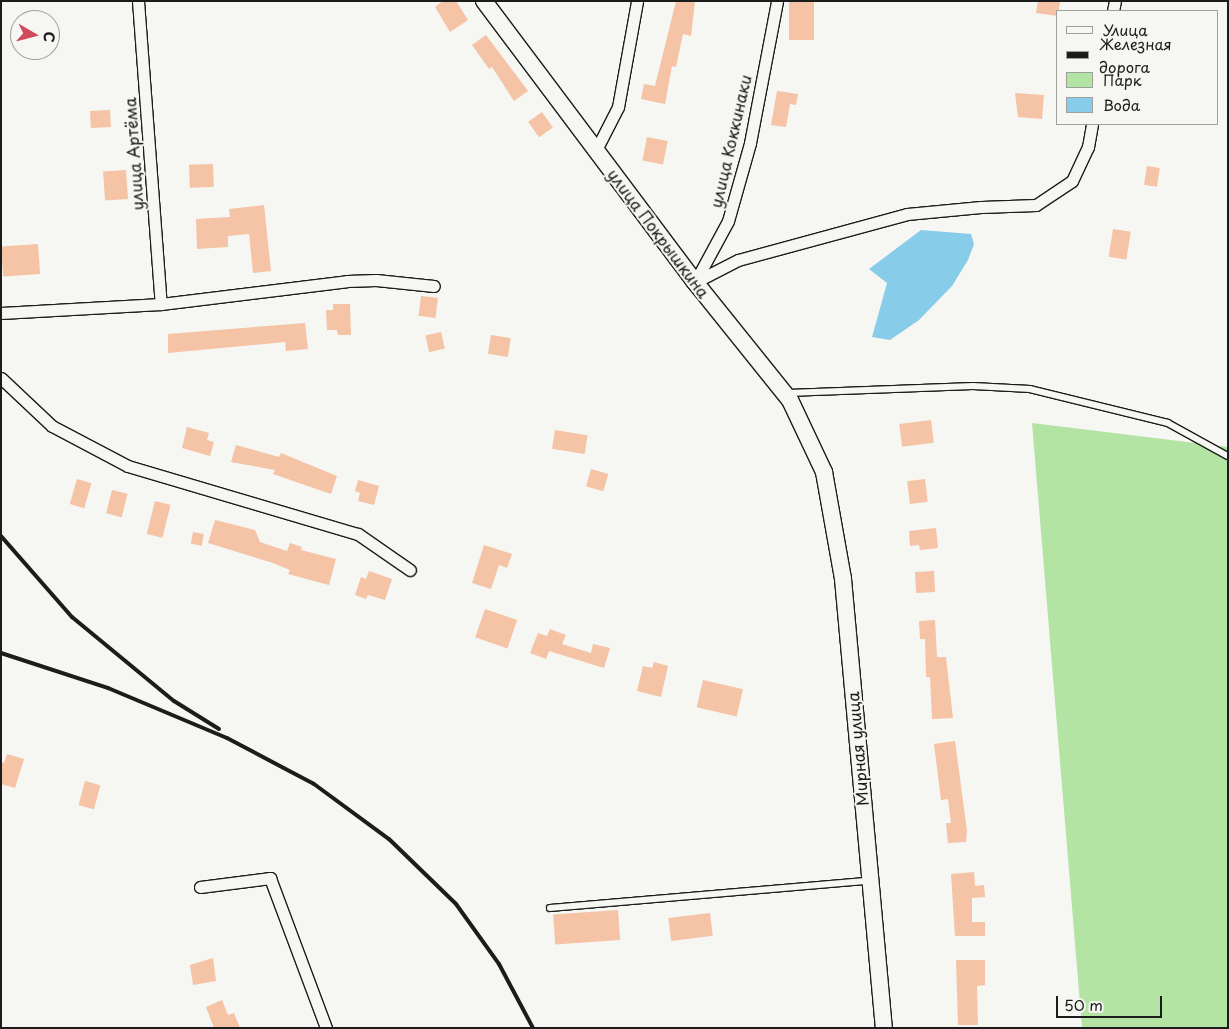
<!DOCTYPE html>
<html>
<head>
<meta charset="utf-8">
<style>
	body { margin:0 }
	#map { position:relative; width:1229px; height:1029px; overflow:hidden; background:#f6f6f2; font-family:"Playpen Sans",sans-serif }
	div>[style] { position:absolute }
	[style*='--x'] { left:calc(var(--x)*1px); top:calc(var(--y)*1px); width:calc(var(--w)*1px); rotate:calc(var(--a)*1deg) }
	.green>* { inset:0; background:#b3e4a4 }
	.water>* { inset:0; background:#87cce8 }
	.building>* { inset:0; background:#f5c3a5; transform-origin:0 0 }
	.roads { filter:drop-shadow(1px 0 #1c1c1c) drop-shadow(-1px 0 #1c1c1c) drop-shadow(0 1px #1c1c1c) drop-shadow(0 -1px #1c1c1c) }
	.lane>* { height:5.5px; margin:-2.75px; padding:0 2.75px; transform-origin:2.75px; border-radius:2.75px; background:#f6f6f2 }
	.street>* { height:11px; margin:-5.5px; padding:0 5.5px; transform-origin:5.5px; border-radius:5.5px; background:#f6f6f2 }
	.secondary>* { height:16px; margin:-8px; padding:0 8px; transform-origin:8px; border-radius:8px; background:#f6f6f2 }
	.rail>* { height:4px; margin:-2px; padding:0 2px; transform-origin:2px; border-radius:2px; background:#1c1c1c }
	span { translate:-50% -50%; white-space:nowrap; text-align:center; line-height:1.15; -webkit-text-stroke:4px #f6f6f2; paint-order:stroke }
	.street-label { font-size:16px; color:#1c1c1c }
	.frame { position:absolute; inset:0; border:2px solid #1c1c1c; pointer-events:none }
	.legend { position:absolute; left:1056px; top:10px; width:162px; height:115px; box-sizing:border-box; background:#f6f6f2; border:1px solid #9f9f9c; margin:0; padding:6px 9px; list-style:none; font-size:15px; color:#1c1c1c }
	.legend li { display:flex; align-items:center; gap:10px; height:25px }
	.legend b { width:25px; border:1px solid #9f9f9c }
	.north { position:absolute; left:10px; top:10px; width:50px; height:50px; box-sizing:border-box; background:#f6f6f2; border:1px solid #9f9f9c; border-radius:50%; rotate:98deg; font-size:14px; font-weight:700; line-height:20px; text-align:center; color:#1c1c1c }
	.north::after { content:''; display:block; margin:auto; width:18px; height:22px; background:#d1495b; clip-path:polygon(50% 0,100% 100%,50% 72%,0 100%) }
	.scale { position:absolute; left:1056px; top:996px; width:106px; height:22px; box-sizing:border-box; border:2px solid #1c1c1c; border-top:0; padding-left:6px; font-size:15px; line-height:18px; white-space:nowrap; color:#1c1c1c; -webkit-text-stroke:4px #f6f6f2; paint-order:stroke }
</style>
</head>
<body>
<div id="map">
	<div class="green">
		<div style="clip-path:polygon(1032px 423px,1228px 447px,1228px 1028px,1082px 1028px)"></div>
	</div>
	<div class="water">
		<div style="clip-path:polygon(921px 230px,971px 234px,974px 244px,968px 260px,952px 286px,919px 320px,890px 340px,872px 337px,887px 283px,869px 269px)"></div>
	</div>
	<div class="building">
		<div style="clip-path:polygon(443px 1px,456px 1px,468px 20px,450px 32px,435px 7px)"></div>
		<div style="clip-path:polygon(676px 1px,695px 1px,691px 36px,683px 34px,676px 67px,672px 66px,665px 104px,641px 99px,644px 84px,655px 86px)"></div>
		<div style="left:789px;top:1px;width:25px;height:39px"></div>
		<div style="clip-path:polygon(1038px 1px,1060px 1px,1058px 16px,1036px 13px)"></div>
		<div style="clip-path:polygon(486px 35px,528px 91px,514px 101px,492px 67px,489px 69px,472px 45px)"></div>
		<div style="clip-path:polygon(777px 91px,798px 94px,796px 105px,790px 104px,786px 127px,771px 125px)"></div>
		<div style="clip-path:polygon(1015px 93px,1044px 95px,1042px 119px,1018px 117px)"></div>
		<div style="left:110px;top:110px;width:17px;height:20px;rotate:87deg"></div>
		<div style="left:542px;top:112px;width:19px;height:17px;rotate:55deg"></div>
		<div style="left:647px;top:137px;width:21px;height:24px;rotate:11deg"></div>
		<div style="left:213px;top:164px;width:23px;height:24px;rotate:88deg"></div>
		<div style="left:1147px;top:166px;width:13px;height:19px;rotate:9deg"></div>
		<div style="left:126px;top:170px;width:29px;height:23px;rotate:86deg"></div>
		<div style="clip-path:polygon(264px 205px,271px 271px,253px 273px,249px 234px,228px 236px,228px 247px,197px 249px,196px 219px,230px 217px,229px 209px)"></div>
		<div style="left:1113px;top:229px;width:18px;height:28px;rotate:9deg"></div>
		<div style="left:38px;top:244px;width:30px;height:37px;rotate:86deg"></div>
		<div style="left:421px;top:296px;width:17px;height:20px;rotate:7deg"></div>
		<div style="clip-path:polygon(333px 304px,350px 304px,351px 335px,338px 335px,337px 330px,327px 330px,326px 310px,333px 310px)"></div>
		<div style="clip-path:polygon(305px 323px,308px 349px,286px 351px,285px 342px,168px 353px,168px 334px)"></div>
		<div style="left:441px;top:332px;width:17px;height:16px;rotate:77deg"></div>
		<div style="left:491px;top:335px;width:20px;height:19px;rotate:9deg"></div>
		<div style="left:931px;top:420px;width:23px;height:32px;rotate:83deg"></div>
		<div style="clip-path:polygon(187px 427px,209px 433px,207px 440px,214px 442px,210px 456px,182px 448px)"></div>
		<div style="left:555px;top:430px;width:33px;height:19px;rotate:9deg"></div>
		<div style="clip-path:polygon(236px 445px,279px 457px,281px 453px,337px 476px,331px 494px,273px 474px,275px 470px,231px 462px)"></div>
		<div style="left:591px;top:469px;width:18px;height:18px;rotate:16deg"></div>
		<div style="left:77px;top:479px;width:15px;height:26px;rotate:16deg"></div>
		<div style="left:925px;top:479px;width:23px;height:18px;rotate:83deg"></div>
		<div style="clip-path:polygon(358px 480px,379px 486px,374px 505px,358px 501px,360px 493px,355px 491px)"></div>
		<div style="left:112px;top:490px;width:16px;height:24px;rotate:14deg"></div>
		<div style="left:155px;top:501px;width:16px;height:34px;rotate:14deg"></div>
		<div style="clip-path:polygon(215px 520px,255px 530px,260px 542px,287px 551px,290px 543px,302px 547px,301px 550px,336px 559px,329px 585px,288px 574px,290px 570px,273px 563px,208px 543px)"></div>
		<div style="clip-path:polygon(936px 528px,938px 548px,920px 550px,919px 545px,910px 546px,909px 531px)"></div>
		<div style="left:193px;top:532px;width:11px;height:12px;rotate:10deg"></div>
		<div style="clip-path:polygon(484px 545px,512px 554px,507px 568px,499px 565px,491px 589px,472px 583px)"></div>
		<div style="clip-path:polygon(369px 571px,392px 579px,385px 600px,368px 595px,366px 599px,355px 595px,361px 577px,366px 579px)"></div>
		<div style="left:934px;top:571px;width:21px;height:19px;rotate:87deg"></div>
		<div style="left:485px;top:609px;width:34px;height:30px;rotate:19deg"></div>
		<div style="clip-path:polygon(935px 620px,937px 657px,946px 657px,953px 718px,932px 719px,930px 677px,926px 677px,925px 639px,920px 639px,919px 621px)"></div>
		<div style="clip-path:polygon(550px 629px,566px 635px,562px 644px,591px 653px,593px 644px,610px 648px,604px 668px,549px 651px,546px 659px,530px 653px,538px 633px,547px 636px)"></div>
		<div style="clip-path:polygon(654px 662px,668px 666px,661px 697px,637px 691px,643px 666px,652px 668px)"></div>
		<div style="left:703px;top:680px;width:41px;height:28px;rotate:13deg"></div>
		<div style="clip-path:polygon(955px 741px,967px 831px,966px 842px,948px 843px,946px 823px,951px 823px,948px 799px,941px 800px,934px 744px)"></div>
		<div style="clip-path:polygon(7px 754px,24px 759px,15px 788px,1px 784px,1px 762px,4px 763px)"></div>
		<div style="left:85px;top:781px;width:16px;height:25px;rotate:15deg"></div>
		<div style="clip-path:polygon(974px 872px,975px 886px,984px 885px,985px 897px,972px 898px,972px 922px,985px 922px,985px 936px,955px 936px,951px 874px)"></div>
		<div style="left:618px;top:910px;width:30px;height:65px;rotate:86deg"></div>
		<div style="left:710px;top:913px;width:23px;height:42px;rotate:83deg"></div>
		<div style="clip-path:polygon(213px 958px,216px 981px,193px 985px,190px 965px)"></div>
		<div style="clip-path:polygon(956px 960px,985px 960px,985px 985px,977px 986px,978px 1025px,958px 1025px)"></div>
		<div style="clip-path:polygon(222px 1000px,228px 1015px,234px 1013px,240px 1028px,214px 1028px,206px 1007px)"></div>
	</div>
	<div class="roads">
		<div class="lane">
			<div style="--x:788;--y:393;--w:185;--a:-2.2"></div>
			<div style="--x:973;--y:386;--w:57;--a:3"></div>
			<div style="--x:1030;--y:389;--w:142;--a:13.8"></div>
			<div style="--x:1168;--y:423;--w:68;--a:28.8"></div>
			<div style="--x:550;--y:908;--w:319;--a:-4.9"></div>
		</div>
		<div class="street">
			<div style="--x:138;--y:1;--w:304;--a:85.7"></div>
			<div style="--x:1113;--y:11;--w:10;--a:-79"></div>
			<div style="--x:596;--y:150;--w:48;--a:-62.9"></div>
			<div style="--x:618;--y:107;--w:108;--a:-79.8"></div>
			<div style="--x:695;--y:282;--w:48;--a:-27.1"></div>
			<div style="--x:738;--y:260;--w:175;--a:-15.2"></div>
			<div style="--x:907;--y:214;--w:74;--a:-5.4"></div>
			<div style="--x:981;--y:207;--w:55;--a:-2.1"></div>
			<div style="--x:1036;--y:205;--w:43;--a:-33.7"></div>
			<div style="--x:1072;--y:181;--w:38;--a:-65"></div>
			<div style="--x:1088;--y:147;--w:23;--a:-80"></div>
			<div style="--x:695;--y:282;--w:69;--a:-61.6"></div>
			<div style="--x:728;--y:221;--w:81;--a:-74.2"></div>
			<div style="--x:750;--y:143;--w:145;--a:-79.2"></div>
			<div style="--x:1;--y:313;--w:160;--a:-3.2"></div>
			<div style="--x:161;--y:304;--w:187;--a:-7"></div>
			<div style="--x:347;--y:281;--w:29;--a:-2"></div>
			<div style="--x:376;--y:280;--w:58;--a:5.9"></div>
			<div style="--x:1;--y:378;--w:70;--a:43.3"></div>
			<div style="--x:52;--y:426;--w:86;--a:27.8"></div>
			<div style="--x:128;--y:466;--w:240;--a:16.5"></div>
			<div style="--x:358;--y:534;--w:63;--a:34.7"></div>
			<div style="--x:200;--y:887;--w:71;--a:-7.3"></div>
			<div style="--x:270;--y:878;--w:160;--a:69.5"></div>
		</div>
		<div class="secondary">
			<div style="--x:484;--y:1;--w:351;--a:53.1"></div>
			<div style="--x:695;--y:282;--w:151;--a:51.2"></div>
			<div style="--x:790;--y:400;--w:80;--a:64.7"></div>
			<div style="--x:824;--y:472;--w:109;--a:79.9"></div>
			<div style="--x:843;--y:579;--w:451;--a:84.8"></div>
		</div>
	</div>
	<div class="rail">
		<div style="--x:1;--y:536;--w:108;--a:48.8"></div>
		<div style="--x:72;--y:617;--w:132;--a:39.5"></div>
		<div style="--x:174;--y:701;--w:53;--a:31.9"></div>
		<div style="--x:1;--y:653;--w:113;--a:18.1"></div>
		<div style="--x:108;--y:688;--w:129;--a:22.8"></div>
		<div style="--x:227;--y:738;--w:98;--a:27.9"></div>
		<div style="--x:314;--y:784;--w:93;--a:36.3"></div>
		<div style="--x:389;--y:839;--w:93;--a:44.1"></div>
		<div style="--x:456;--y:904;--w:74;--a:54.4"></div>
		<div style="--x:499;--y:964;--w:72;--a:62"></div>
	</div>
	<div class="street-label">
		<span style="left:730px;top:141px;rotate:-77deg">улица Коккинаки</span>
		<span style="left:133px;top:154px;rotate:-94deg">улица Артёма</span>
		<span style="left:659px;top:233px;rotate:53deg">улица Покрышкина</span>
		<span style="left:857px;top:749px;rotate:-95deg">Мирная улица</span>
	</div>
	<div class="frame"></div>
	<ul class="legend">
	<li><b style="height:6px;background:#f6f6f2"></b>Улица</li>
	<li><b style="height:6px;background:#1c1c1c"></b>Железная дорога</li>
	<li><b style="height:14px;background:#b3e4a4"></b>Парк</li>
	<li><b style="height:14px;background:#87cce8"></b>Вода</li>
	</ul>
	<div class="north">С</div>
	<div class="scale">50 m</div>
</div>
</body>
</html>
